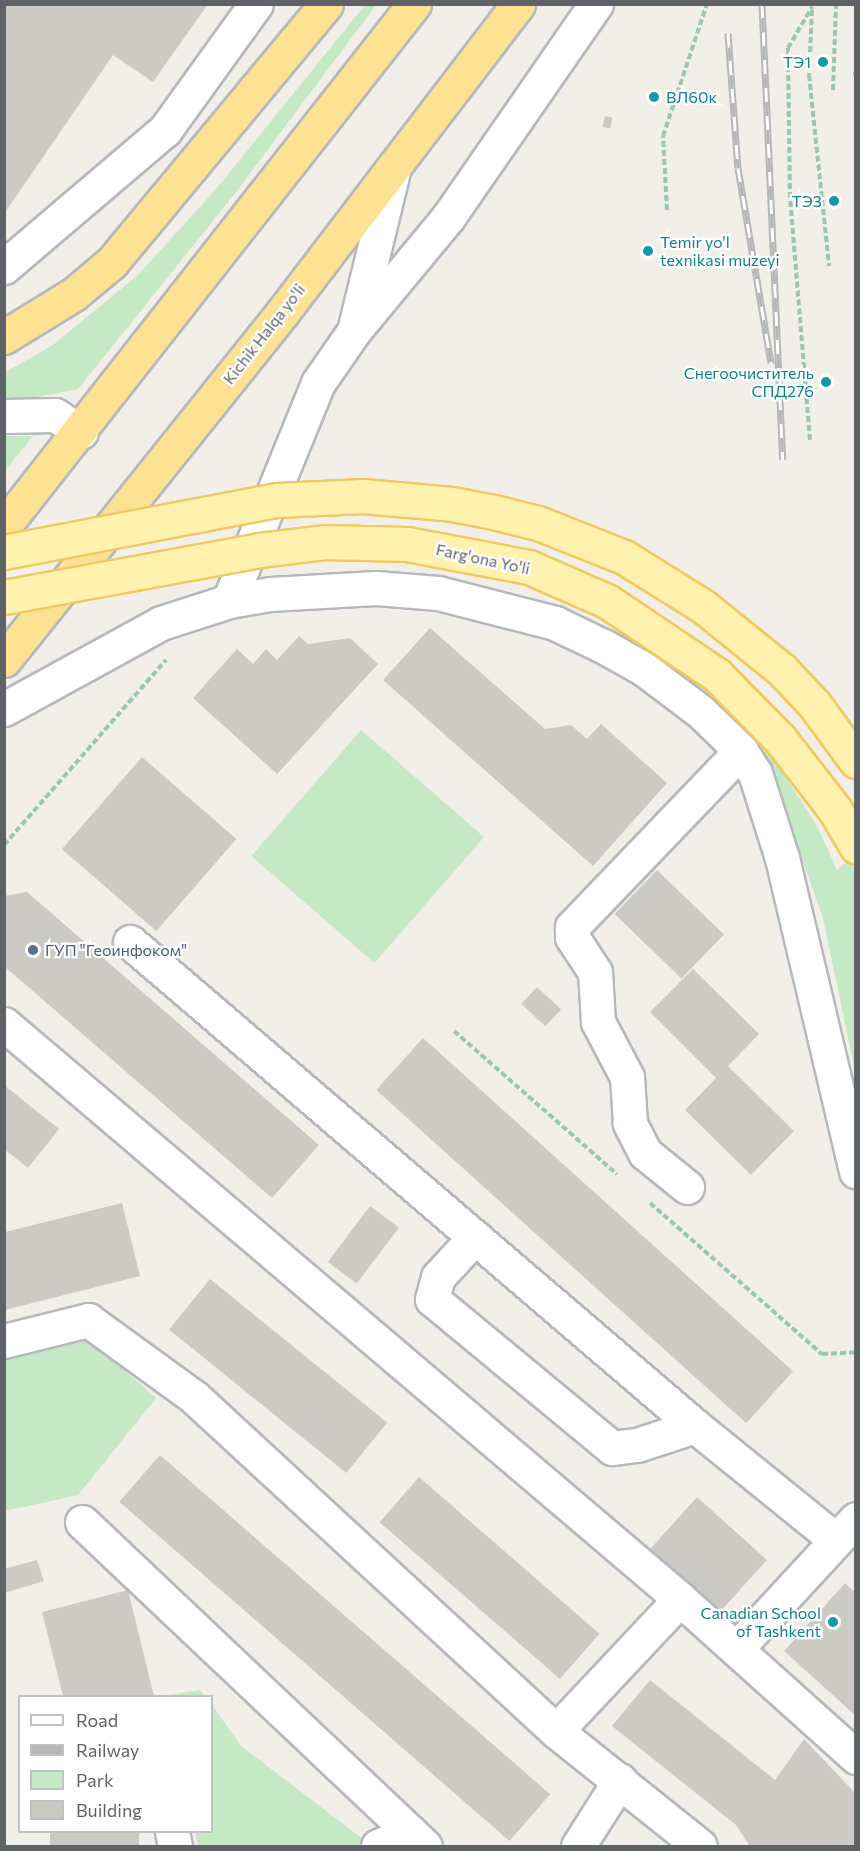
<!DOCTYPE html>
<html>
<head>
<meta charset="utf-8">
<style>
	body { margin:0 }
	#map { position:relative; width:860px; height:1851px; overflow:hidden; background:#f1efe8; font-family:Commissioner,sans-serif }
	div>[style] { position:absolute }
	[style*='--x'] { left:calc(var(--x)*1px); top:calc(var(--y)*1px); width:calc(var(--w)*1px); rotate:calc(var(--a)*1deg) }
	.green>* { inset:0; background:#c5e8c5; transform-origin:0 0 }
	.building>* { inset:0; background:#cccac5; transform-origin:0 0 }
	.path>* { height:4px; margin-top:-2px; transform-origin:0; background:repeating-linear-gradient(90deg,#9cc7a9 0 6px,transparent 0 9px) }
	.roads { filter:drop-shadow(2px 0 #b5b8bc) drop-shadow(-2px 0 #b5b8bc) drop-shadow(0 2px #b5b8bc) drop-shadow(0 -2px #b5b8bc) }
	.minor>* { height:33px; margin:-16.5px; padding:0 16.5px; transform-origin:16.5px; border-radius:16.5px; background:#fff }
	.highway>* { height:33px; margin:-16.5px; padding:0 16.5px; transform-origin:16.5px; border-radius:16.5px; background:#fde293 }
	.rail>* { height:7px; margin-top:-3.5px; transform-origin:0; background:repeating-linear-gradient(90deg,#fff 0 14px,#b6b7b8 0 28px); box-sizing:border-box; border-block:2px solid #b6b7b8 }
	.bridges { filter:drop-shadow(2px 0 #f2c960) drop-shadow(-2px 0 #f2c960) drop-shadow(0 2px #f2c960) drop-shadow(0 -2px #f2c960) }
	.major-bridge>* { height:33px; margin:-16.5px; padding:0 16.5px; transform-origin:16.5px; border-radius:16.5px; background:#fff2af }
	.dots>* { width:16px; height:16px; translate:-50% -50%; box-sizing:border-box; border:3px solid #fff; border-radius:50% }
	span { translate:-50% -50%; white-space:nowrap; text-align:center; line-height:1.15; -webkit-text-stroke:4.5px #fff; paint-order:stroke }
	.culture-label { font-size:16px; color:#0d838f }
	.right { translate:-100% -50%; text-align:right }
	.left { translate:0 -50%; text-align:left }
	.street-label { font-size:16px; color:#5f6368 }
	.service-label { font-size:16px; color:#4e5e75 }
	.frame { position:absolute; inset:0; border:6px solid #5f6368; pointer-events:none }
	.legend { position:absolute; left:18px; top:1695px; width:195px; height:138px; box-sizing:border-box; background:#fff; border:2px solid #bfc1c3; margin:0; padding:8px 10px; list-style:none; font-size:18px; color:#5f6368 }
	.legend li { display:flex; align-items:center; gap:12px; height:30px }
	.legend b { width:30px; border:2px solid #bfc1c3 }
</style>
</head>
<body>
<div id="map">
	<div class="green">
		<div style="clip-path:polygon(365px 5px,376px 5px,233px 196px,78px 389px,5px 403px,4px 373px,53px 345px,138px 275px,217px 188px)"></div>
		<div style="clip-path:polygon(5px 436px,33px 436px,5px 471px,4px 436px)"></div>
		<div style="left:361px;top:730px;width:163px;height:167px;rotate:41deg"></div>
		<div style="clip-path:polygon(764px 751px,779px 767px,816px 824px,837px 870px,851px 859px,855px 873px,855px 1071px,823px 918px)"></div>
		<div style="clip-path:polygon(83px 1334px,156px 1398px,78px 1495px,5px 1511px,5px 1354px)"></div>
		<div style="clip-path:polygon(200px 1690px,205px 1696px,164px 1696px)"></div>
		<div style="clip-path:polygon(212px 1705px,241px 1746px,372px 1846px,198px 1846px,195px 1832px,212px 1832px)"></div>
	</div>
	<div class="building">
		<div style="clip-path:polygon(4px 4px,208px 4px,153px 82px,113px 55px,4px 214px)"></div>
		<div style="left:605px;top:116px;width:8px;height:11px;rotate:14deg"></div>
		<div style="clip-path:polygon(430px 628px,545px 729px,571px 725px,587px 739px,601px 724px,667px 783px,593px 866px,383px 680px)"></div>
		<div style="clip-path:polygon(299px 636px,308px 644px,350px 638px,378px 664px,277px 774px,193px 698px,237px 649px,253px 664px,266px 649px,277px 660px)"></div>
		<div style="left:142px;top:757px;width:125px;height:122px;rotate:41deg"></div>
		<div style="left:657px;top:870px;width:93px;height:61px;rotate:44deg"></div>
		<div style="clip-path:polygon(27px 892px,319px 1145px,272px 1198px,4px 966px,4px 896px)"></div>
		<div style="clip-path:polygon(693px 969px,759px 1034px,728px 1066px,794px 1131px,751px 1175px,685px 1110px,716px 1078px,650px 1012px)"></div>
		<div style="left:537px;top:987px;width:33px;height:23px;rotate:43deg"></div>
		<div style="left:423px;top:1038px;width:498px;height:70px;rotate:42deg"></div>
		<div style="clip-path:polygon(4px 1085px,59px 1129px,28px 1168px,4px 1149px)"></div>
		<div style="clip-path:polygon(122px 1203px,140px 1276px,5px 1310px,5px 1232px)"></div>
		<div style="left:370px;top:1206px;width:36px;height:70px;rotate:37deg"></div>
		<div style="left:210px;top:1279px;width:228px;height:65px;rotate:39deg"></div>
		<div style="left:160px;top:1455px;width:517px;height:62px;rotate:41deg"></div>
		<div style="left:419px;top:1477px;width:239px;height:60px;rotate:41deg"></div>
		<div style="left:697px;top:1497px;width:94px;height:70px;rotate:42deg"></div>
		<div style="clip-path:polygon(37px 1560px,44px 1581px,4px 1593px,4px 1569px)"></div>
		<div style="clip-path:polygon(845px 1583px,856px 1593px,856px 1716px,784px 1651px)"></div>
		<div style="clip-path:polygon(128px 1590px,154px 1696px,63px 1696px,42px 1612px)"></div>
		<div style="clip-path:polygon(650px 1680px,775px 1780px,804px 1739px,856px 1794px,856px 1846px,750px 1846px,736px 1825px,612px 1726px)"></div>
		<div style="left:50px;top:1832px;width:89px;height:15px"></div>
	</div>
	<div class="path">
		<div style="--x:812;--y:10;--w:65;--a:92.6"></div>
		<div style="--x:809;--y:75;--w:192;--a:84"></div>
		<div style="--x:853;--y:74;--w:3;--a:-18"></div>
		<div style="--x:833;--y:90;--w:86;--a:-88"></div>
		<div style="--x:667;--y:210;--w:74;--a:-93.1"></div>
		<div style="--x:663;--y:136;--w:139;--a:-71.6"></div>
		<div style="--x:810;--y:440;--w:243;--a:-94.7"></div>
		<div style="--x:790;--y:198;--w:150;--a:-90.8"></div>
		<div style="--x:788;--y:48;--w:48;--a:-59.7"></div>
		<div style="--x:4;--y:845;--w:246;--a:-48.8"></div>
		<div style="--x:454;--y:1031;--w:217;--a:41.3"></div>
		<div style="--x:650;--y:1203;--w:229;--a:41.3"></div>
		<div style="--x:822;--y:1354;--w:34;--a:-3"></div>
	</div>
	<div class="roads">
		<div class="minor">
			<div style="--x:4;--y:267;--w:211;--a:-40.4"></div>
			<div style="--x:165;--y:130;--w:155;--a:-54.2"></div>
			<div style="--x:356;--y:323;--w:161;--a:-76.3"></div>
			<div style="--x:4;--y:416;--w:51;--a:-1.1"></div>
			<div style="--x:55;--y:415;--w:31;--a:33"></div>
			<div style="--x:229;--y:601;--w:235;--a:-67.8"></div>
			<div style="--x:318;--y:383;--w:63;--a:-55.3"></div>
			<div style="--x:354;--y:331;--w:149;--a:-50.4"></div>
			<div style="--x:449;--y:216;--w:258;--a:-55.3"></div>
			<div style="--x:4;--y:709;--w:179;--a:-28.7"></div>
			<div style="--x:161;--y:623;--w:71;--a:-17.9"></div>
			<div style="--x:229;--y:601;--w:42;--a:-9.7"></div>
			<div style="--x:270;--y:594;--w:106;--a:-3.2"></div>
			<div style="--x:376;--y:588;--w:62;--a:4.6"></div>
			<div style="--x:438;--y:593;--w:121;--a:14.4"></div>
			<div style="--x:555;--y:623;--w:55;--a:25.6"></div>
			<div style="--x:605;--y:647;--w:45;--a:29.4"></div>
			<div style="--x:644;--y:669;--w:71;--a:37"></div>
			<div style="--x:701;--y:712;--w:56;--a:44.3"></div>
			<div style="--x:741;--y:751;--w:26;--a:58"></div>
			<div style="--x:755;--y:773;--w:89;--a:72.4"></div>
			<div style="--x:782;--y:858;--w:322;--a:76.7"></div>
			<div style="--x:130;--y:942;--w:744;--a:40.58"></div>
			<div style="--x:695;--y:1426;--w:181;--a:39"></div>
			<div style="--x:4;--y:1024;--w:887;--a:40.38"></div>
			<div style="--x:680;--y:1599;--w:181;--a:133.2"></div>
			<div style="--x:687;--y:1187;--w:54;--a:-141"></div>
			<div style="--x:645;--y:1153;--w:34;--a:-117"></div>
			<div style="--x:630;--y:1123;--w:46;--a:-93.7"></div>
			<div style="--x:627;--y:1077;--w:62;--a:-117.8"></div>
			<div style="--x:598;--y:1022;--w:50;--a:-93.4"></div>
			<div style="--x:595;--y:972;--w:42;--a:-123.3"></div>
			<div style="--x:572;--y:937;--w:10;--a:-90"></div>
			<div style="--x:572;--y:927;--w:244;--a:-46.2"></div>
			<div style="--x:475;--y:1237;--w:54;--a:132.8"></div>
			<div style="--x:438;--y:1277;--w:23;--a:105"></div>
			<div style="--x:432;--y:1299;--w:234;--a:39.6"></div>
			<div style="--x:612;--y:1448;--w:25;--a:-7"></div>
			<div style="--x:637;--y:1445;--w:61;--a:-18.1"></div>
			<div style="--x:4;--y:1341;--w:87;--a:-14"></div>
			<div style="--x:88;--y:1320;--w:131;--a:36"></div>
			<div style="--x:194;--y:1397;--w:493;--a:42.7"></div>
			<div style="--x:556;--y:1731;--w:184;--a:38.6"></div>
			<div style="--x:82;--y:1522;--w:472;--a:43.4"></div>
			<div style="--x:680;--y:1599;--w:237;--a:41.9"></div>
			<div style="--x:736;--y:1649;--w:177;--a:-47.3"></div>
			<div style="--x:172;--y:1832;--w:14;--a:78"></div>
			<div style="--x:378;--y:1846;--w:35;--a:-24"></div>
			<div style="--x:578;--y:1846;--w:78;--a:-57.5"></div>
		</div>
		<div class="highway">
			<div style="--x:4;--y:337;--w:82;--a:-31.6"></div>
			<div style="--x:74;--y:294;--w:50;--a:-40.1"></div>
			<div style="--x:112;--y:262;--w:335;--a:-50.3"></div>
			<div style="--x:4;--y:526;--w:664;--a:-51.85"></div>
			<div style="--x:4;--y:660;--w:445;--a:-51.3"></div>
			<div style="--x:282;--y:313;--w:389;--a:-52.6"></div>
		</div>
	</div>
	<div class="rail">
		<div style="--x:762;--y:4;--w:456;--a:87.4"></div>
		<div style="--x:728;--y:33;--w:135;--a:85.8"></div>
		<div style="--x:738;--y:168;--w:198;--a:80.4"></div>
	</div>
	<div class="bridges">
		<div class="major-bridge">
			<div style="--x:4;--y:552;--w:278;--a:-10.8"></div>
			<div style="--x:277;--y:500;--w:86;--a:-2.7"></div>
			<div style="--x:363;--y:496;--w:89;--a:5.1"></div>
			<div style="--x:452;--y:504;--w:43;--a:10.8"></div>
			<div style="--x:494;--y:512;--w:45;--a:14"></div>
			<div style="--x:538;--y:523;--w:92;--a:21.6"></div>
			<div style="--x:624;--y:557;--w:94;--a:32"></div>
			<div style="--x:704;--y:607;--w:100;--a:38.9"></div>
			<div style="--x:782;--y:670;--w:47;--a:46.7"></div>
			<div style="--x:814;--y:704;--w:71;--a:53.6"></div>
			<div style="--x:4;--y:597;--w:259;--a:-10.4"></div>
			<div style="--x:259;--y:550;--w:66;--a:-6.9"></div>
			<div style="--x:325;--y:542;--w:82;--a:1.4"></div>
			<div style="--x:407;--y:544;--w:124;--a:10.7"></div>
			<div style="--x:529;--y:567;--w:85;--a:23.6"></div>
			<div style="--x:607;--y:601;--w:133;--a:33.9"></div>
			<div style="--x:717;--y:675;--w:90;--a:45.5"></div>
			<div style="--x:780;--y:739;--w:90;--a:52.2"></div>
			<div style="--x:835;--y:810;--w:42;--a:59.7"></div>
		</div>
	</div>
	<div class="dots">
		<div style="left:823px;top:62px;background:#0f9aa8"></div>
		<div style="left:654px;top:97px;background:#0f9aa8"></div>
		<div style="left:834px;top:201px;background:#0f9aa8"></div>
		<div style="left:648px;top:251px;background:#0f9aa8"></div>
		<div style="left:826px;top:382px;background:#0f9aa8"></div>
		<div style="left:33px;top:950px;background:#5c6f8a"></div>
		<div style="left:833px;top:1622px;background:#0f9aa8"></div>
	</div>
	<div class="culture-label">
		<span class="right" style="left:811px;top:62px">ТЭ1</span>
		<span class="left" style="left:666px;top:97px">ВЛ60к</span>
		<span class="right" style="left:822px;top:201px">ТЭ3</span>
		<span class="left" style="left:660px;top:251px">Temir yo'l<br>texnikasi muzeyi</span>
		<span class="right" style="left:814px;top:382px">Снегоочиститель<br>СПД276</span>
		<span class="right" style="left:821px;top:1622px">Canadian School<br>of Tashkent</span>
	</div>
	<div class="street-label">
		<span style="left:264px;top:334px;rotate:-52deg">Kichik Halqa yo'li</span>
		<span style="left:483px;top:559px;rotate:12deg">Farg'ona Yo'li</span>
	</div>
	<div class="service-label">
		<span class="left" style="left:45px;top:950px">ГУП "Геоинфоком"</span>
	</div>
	<div class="frame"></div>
	<ul class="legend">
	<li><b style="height:8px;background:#fff"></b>Road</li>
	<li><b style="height:8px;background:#b6b7b8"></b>Railway</li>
	<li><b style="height:16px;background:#c5e8c5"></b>Park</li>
	<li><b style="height:16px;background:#cccac5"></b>Building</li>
	</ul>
</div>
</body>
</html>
